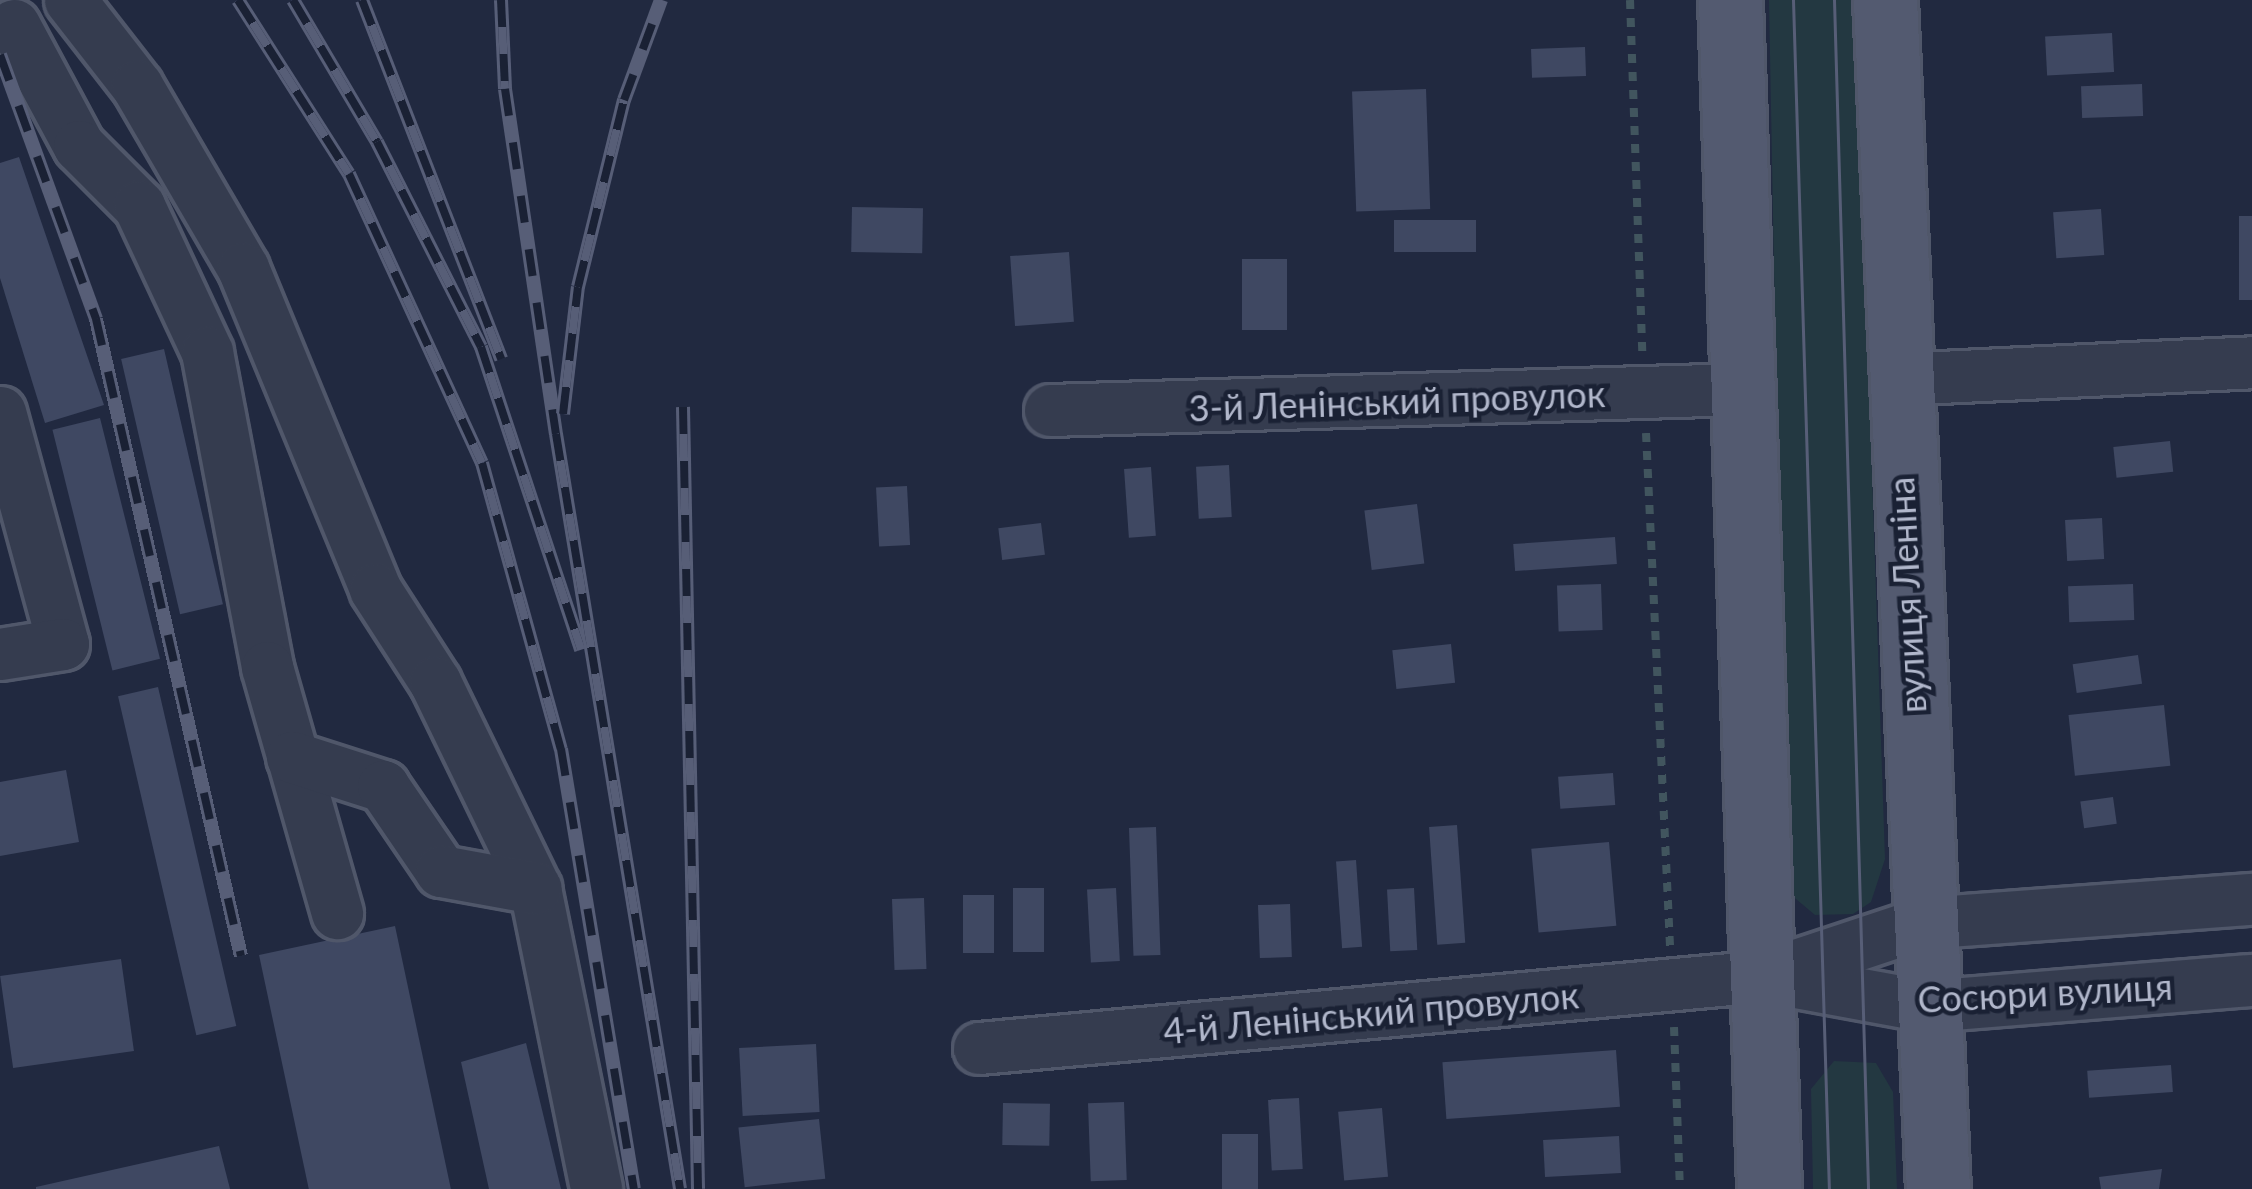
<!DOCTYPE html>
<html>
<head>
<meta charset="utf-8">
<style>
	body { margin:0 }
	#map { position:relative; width:2252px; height:1189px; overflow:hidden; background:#212940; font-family:Lato,sans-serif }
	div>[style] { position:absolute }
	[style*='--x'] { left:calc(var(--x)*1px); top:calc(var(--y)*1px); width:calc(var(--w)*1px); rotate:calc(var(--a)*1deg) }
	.green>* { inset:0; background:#233841 }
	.building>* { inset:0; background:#3f4862; transform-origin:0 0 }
	.path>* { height:8px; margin-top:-4px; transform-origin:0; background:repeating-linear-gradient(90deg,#41555e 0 9px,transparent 0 18px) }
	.roads { filter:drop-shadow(3px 0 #50576a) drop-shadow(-3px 0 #50576a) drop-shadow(0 3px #50576a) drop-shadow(0 -3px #50576a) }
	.minor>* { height:51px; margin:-25.5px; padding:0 25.5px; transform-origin:25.5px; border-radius:25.5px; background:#353c4f }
	.major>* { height:63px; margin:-31.5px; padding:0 31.5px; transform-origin:31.5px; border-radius:31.5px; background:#535a70 }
	.tram>* { height:3px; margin:-1.5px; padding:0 1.5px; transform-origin:1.5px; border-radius:1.5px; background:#575e77 }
	.rail>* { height:14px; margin-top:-7px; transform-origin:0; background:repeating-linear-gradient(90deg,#1a2134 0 27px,#575e77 0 54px); box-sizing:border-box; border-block:3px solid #575e77 }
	span { translate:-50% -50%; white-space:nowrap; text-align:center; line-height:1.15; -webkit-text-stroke:9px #1a2134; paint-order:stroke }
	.street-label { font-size:36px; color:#b1b7cb }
</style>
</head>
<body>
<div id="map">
	<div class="green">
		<div style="clip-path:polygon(1769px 0,1856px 0,1885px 859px,1871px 902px,1853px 914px,1815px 915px,1790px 894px,1785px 862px)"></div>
		<div style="clip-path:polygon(1834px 1061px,1876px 1063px,1893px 1092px,1897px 1189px,1813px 1189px,1811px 1089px)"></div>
	</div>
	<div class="building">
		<div style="left:2112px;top:33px;width:39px;height:67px;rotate:87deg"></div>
		<div style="left:1585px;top:47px;width:29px;height:54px;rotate:88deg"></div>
		<div style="left:2142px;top:84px;width:32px;height:61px;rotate:88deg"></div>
		<div style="left:1426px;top:89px;width:120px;height:74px;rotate:88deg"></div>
		<div style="clip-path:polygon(19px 157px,104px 405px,45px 423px,0 278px,0 163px)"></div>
		<div style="left:852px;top:207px;width:71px;height:45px;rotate:1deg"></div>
		<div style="left:2101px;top:209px;width:46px;height:48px;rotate:86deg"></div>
		<div style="left:2239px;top:216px;width:13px;height:84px"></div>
		<div style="left:1476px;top:220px;width:32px;height:82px;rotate:90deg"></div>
		<div style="left:1069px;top:252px;width:70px;height:59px;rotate:86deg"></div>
		<div style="left:1242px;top:259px;width:45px;height:71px"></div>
		<div style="left:164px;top:349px;width:262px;height:44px;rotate:77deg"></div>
		<div style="left:100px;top:418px;width:248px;height:49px;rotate:76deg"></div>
		<div style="left:2170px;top:441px;width:31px;height:57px;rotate:84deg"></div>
		<div style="left:1229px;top:465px;width:52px;height:33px;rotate:87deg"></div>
		<div style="left:1151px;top:467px;width:69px;height:27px;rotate:86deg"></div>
		<div style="left:907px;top:486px;width:59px;height:31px;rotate:87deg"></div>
		<div style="left:1417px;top:504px;width:60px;height:53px;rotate:83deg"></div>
		<div style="left:2102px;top:518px;width:41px;height:37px;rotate:87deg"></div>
		<div style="left:1041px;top:523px;width:32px;height:43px;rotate:83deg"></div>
		<div style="left:1615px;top:537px;width:27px;height:102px;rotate:86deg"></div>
		<div style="left:1601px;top:584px;width:46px;height:44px;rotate:88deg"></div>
		<div style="left:2133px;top:584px;width:36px;height:65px;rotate:88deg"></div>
		<div style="left:1451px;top:644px;width:39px;height:59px;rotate:84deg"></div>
		<div style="left:2138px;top:655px;width:29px;height:66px;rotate:82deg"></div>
		<div style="left:158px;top:687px;width:348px;height:41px;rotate:77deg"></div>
		<div style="left:2164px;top:705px;width:61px;height:96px;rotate:84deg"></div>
		<div style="clip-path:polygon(66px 770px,79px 842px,0 856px,0 782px)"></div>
		<div style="left:1613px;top:773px;width:32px;height:55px;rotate:86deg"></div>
		<div style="left:2113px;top:797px;width:27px;height:33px;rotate:82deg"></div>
		<div style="left:1457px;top:825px;width:118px;height:28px;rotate:86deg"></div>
		<div style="left:1156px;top:827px;width:128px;height:27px;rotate:88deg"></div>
		<div style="left:1609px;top:842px;width:84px;height:78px;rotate:85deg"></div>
		<div style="left:1356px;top:860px;width:87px;height:20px;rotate:86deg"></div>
		<div style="left:1013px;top:888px;width:31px;height:64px"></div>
		<div style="left:1116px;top:888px;width:73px;height:29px;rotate:87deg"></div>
		<div style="left:1414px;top:888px;width:62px;height:27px;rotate:87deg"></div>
		<div style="left:963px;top:895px;width:31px;height:58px"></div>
		<div style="left:924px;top:898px;width:71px;height:32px;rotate:88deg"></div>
		<div style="left:1290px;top:904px;width:53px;height:32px;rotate:88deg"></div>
		<div style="left:395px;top:926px;width:269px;height:139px;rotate:78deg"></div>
		<div style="left:121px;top:959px;width:93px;height:122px;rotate:82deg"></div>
		<div style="clip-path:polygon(526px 1043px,561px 1189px,489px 1189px,461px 1062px)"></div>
		<div style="left:816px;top:1044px;width:68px;height:77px;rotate:87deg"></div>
		<div style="left:1616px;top:1050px;width:57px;height:174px;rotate:86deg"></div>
		<div style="left:2171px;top:1065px;width:27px;height:84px;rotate:86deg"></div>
		<div style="left:1299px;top:1098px;width:71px;height:31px;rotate:87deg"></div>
		<div style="left:1124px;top:1102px;width:78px;height:36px;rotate:88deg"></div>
		<div style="left:1003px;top:1103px;width:47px;height:42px;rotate:1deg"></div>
		<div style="left:1382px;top:1108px;width:69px;height:44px;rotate:85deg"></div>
		<div style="left:819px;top:1119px;width:60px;height:81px;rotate:84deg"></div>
		<div style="left:1222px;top:1134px;width:36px;height:55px"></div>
		<div style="left:1619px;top:1136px;width:37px;height:76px;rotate:87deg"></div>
		<div style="clip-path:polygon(219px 1146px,230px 1189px,36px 1189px,36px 1187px)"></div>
		<div style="clip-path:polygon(2162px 1169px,2159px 1189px,2101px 1189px,2099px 1177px)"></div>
	</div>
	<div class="path">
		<div style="--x:1630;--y:0;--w:352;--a:88"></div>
		<div style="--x:1646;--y:433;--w:514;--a:87.32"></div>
		<div style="--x:1674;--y:1027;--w:162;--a:87.9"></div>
	</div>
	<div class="roads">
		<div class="minor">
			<div style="--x:70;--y:0;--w:109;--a:52.1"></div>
			<div style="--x:137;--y:86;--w:211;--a:59.8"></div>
			<div style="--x:243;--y:268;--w:347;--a:67.6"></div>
			<div style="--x:375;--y:589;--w:111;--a:57.2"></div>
			<div style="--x:435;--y:682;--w:229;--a:64.1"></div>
			<div style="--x:535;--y:888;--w:307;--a:78.5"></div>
			<div style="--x:14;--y:25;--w:137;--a:61.8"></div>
			<div style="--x:79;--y:146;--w:85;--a:45"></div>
			<div style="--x:139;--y:206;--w:161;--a:65"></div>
			<div style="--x:207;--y:352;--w:321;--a:79.2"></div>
			<div style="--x:267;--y:667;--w:256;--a:74.1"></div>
			<div style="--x:1897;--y:379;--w:355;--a:-2.7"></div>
			<div style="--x:1050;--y:410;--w:693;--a:-1.74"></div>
			<div style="--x:0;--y:412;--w:240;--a:74.8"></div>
			<div style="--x:63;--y:644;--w:64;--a:171"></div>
			<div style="--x:292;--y:757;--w:96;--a:17.7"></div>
			<div style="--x:383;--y:786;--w:103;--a:55.7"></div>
			<div style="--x:441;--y:871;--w:96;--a:10.3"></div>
			<div style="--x:1763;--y:976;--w:167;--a:10.4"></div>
			<div style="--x:1927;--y:1006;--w:326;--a:-4.6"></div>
			<div style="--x:979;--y:1048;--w:787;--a:-5.25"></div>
			<div style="--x:1763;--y:976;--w:168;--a:-18.4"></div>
			<div style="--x:1922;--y:923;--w:331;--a:-4.2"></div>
		</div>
		<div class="major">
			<div style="--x:1730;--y:0;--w:1190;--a:88.12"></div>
			<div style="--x:1885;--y:0;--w:1190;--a:87.45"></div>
		</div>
	</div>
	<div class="tram">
		<div style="--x:1793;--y:0;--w:1190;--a:88.27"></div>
		<div style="--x:1834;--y:0;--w:1189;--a:88.36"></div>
	</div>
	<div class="rail">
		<div style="--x:238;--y:0;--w:206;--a:57.5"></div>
		<div style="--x:349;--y:174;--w:318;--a:65.3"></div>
		<div style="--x:482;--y:463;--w:297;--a:74.6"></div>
		<div style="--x:561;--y:749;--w:446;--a:80.6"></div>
		<div style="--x:293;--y:0;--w:165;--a:59.4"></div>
		<div style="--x:377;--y:142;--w:230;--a:63.1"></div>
		<div style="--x:481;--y:347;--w:319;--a:71.7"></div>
		<div style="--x:362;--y:0;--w:385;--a:68.8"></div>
		<div style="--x:501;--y:0;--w:89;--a:87.4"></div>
		<div style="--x:505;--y:89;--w:349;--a:81.6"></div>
		<div style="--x:556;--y:434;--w:765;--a:80.67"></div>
		<div style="--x:0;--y:55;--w:281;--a:70"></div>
		<div style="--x:96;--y:319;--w:653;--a:77.18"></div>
		<div style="--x:683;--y:407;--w:782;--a:88.9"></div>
		<div style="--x:563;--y:414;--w:128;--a:-83.3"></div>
		<div style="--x:578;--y:287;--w:193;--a:-76.2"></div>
		<div style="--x:624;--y:100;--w:107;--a:-69.7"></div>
	</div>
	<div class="street-label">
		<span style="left:1397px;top:401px;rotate:-2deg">3-й Ленінський провулок</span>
		<span style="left:1907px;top:595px;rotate:-93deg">вулиця Леніна</span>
		<span style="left:2045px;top:993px;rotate:-3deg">Сосюри вулиця</span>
		<span style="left:1371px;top:1013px;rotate:-5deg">4-й Ленінський провулок</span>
	</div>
</div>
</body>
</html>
